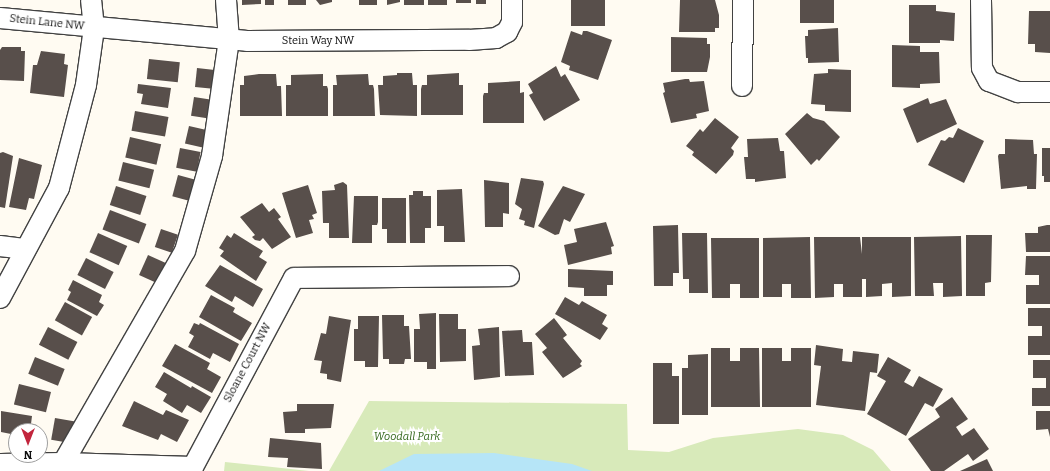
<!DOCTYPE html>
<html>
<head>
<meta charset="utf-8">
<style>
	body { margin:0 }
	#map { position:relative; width:1050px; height:471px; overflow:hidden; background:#fffbf2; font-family:Bitter,serif }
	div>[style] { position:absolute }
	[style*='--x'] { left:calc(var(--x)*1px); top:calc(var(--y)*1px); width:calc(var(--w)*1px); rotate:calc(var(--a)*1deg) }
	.green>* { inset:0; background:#d8eaba }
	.water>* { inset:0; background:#b6e5f7 }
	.building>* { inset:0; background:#584f4b; transform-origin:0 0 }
	.roads { filter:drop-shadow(1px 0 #424242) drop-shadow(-1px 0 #424242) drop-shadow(0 1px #424242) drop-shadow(0 -1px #424242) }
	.minor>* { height:20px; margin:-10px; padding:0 10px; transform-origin:10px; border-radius:10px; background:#fff }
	span { translate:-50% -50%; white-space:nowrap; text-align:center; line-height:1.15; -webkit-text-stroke:4px #fff; paint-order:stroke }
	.street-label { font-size:11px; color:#0f0f0f }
	.park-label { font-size:11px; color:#35691e; font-style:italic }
	.north { position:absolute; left:8px; top:423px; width:40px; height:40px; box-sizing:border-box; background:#fff; border:1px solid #9f9f9f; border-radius:50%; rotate:180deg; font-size:11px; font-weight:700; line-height:16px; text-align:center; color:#0f0f0f }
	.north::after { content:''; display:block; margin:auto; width:14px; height:18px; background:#c2253c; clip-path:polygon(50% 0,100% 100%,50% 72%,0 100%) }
</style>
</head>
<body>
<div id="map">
	<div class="green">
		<div style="clip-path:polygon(369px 401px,627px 404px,628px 450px,669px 452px,713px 438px,798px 429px,843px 435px,873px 450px,891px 471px,329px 471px)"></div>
		<div style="clip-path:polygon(225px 462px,309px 471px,224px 471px)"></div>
	</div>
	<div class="water">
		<div style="clip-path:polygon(494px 453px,572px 464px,592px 471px,379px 471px,414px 454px)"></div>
	</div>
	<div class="building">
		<div style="clip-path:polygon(242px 0,261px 0,261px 4px,242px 5px)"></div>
		<div style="left:265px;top:0;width:9px;height:5px"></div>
		<div style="left:288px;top:0;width:18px;height:5px"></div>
		<div style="clip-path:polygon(316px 0,332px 0,332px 2px,320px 5px)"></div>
		<div style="left:359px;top:0;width:18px;height:5px"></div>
		<div style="clip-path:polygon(387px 0,400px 0,400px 2px,387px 5px)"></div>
		<div style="left:404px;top:0;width:20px;height:5px"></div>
		<div style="left:428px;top:0;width:19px;height:5px"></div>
		<div style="left:456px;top:0;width:15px;height:3px"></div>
		<div style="left:476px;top:0;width:10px;height:4px"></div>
		<div style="left:571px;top:0;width:34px;height:26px"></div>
		<div style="clip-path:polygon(680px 0,715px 0,719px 15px,719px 28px,715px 28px,715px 32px,679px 32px)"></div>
		<div style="left:800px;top:0;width:34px;height:23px"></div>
		<div style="clip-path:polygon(909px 5px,936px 5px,936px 11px,955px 13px,954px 41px,940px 40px,940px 43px,909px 43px)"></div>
		<div style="clip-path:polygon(1029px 11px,1050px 11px,1050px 53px,1035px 52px,1035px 44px,1028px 44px)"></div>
		<div style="clip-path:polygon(838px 28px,839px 62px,808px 63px,808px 58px,806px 58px,805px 36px,808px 36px,808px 30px)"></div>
		<div style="clip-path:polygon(571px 31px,582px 35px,583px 31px,587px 31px,612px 40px,598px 80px,569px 70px,570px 66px,561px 62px)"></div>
		<div style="clip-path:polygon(671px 37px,707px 38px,707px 44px,710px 44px,710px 57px,707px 72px,671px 72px)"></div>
		<div style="clip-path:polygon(892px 45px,920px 46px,920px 52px,939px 52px,940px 83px,920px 84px,920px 88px,892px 87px)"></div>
		<div style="clip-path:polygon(2px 47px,21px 47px,21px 51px,25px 51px,24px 81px,0 80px,0 50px)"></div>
		<div style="clip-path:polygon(41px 51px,65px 54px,64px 64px,68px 65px,64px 97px,30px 93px,33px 65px,37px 65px)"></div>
		<div style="left:149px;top:59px;width:31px;height:20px;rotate:6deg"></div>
		<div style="clip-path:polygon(556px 66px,561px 77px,565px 74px,580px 100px,544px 121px,529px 95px,533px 93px,528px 84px)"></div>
		<div style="left:197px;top:68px;width:18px;height:19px;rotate:6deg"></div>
		<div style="clip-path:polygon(828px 69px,851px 70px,851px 112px,825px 111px,825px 105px,811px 104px,814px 74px,828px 73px)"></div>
		<div style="clip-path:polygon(397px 73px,412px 73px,413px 85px,417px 85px,417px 116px,380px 115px,378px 85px,383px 85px,383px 76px,397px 75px)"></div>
		<div style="clip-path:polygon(459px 73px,459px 85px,463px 85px,463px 115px,421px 115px,421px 89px,422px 85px,427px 85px,427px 75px)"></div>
		<div style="clip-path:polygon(259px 74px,276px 74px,277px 86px,281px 86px,282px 116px,240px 116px,240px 85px,244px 85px,244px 76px)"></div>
		<div style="clip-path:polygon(323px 74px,323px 86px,327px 86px,328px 89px,328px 116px,286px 116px,286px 85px,291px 85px,291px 75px)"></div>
		<div style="clip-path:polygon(368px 74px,369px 85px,373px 85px,374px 89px,375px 116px,333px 116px,333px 85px,337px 85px,336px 75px)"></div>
		<div style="clip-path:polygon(685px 79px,689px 79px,690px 82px,704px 81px,709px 111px,696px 114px,697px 118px,671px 123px,663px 93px,665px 92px,663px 83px)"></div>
		<div style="clip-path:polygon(520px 81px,520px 93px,524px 92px,524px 123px,483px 123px,483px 96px,484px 93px,488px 93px,488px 83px)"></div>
		<div style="clip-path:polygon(138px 84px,171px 88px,168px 108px,141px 104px,143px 94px,137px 93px)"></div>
		<div style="left:194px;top:97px;width:18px;height:19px;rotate:9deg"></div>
		<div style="clip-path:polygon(928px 98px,930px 104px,946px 99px,957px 124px,917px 143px,903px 109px)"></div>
		<div style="left:135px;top:111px;width:34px;height:20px;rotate:10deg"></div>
		<div style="clip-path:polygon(807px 113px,813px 118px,824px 121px,840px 137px,819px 161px,817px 159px,811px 165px,785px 134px)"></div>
		<div style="clip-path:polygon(715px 118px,739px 137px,731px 148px,734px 151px,733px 155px,716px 174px,692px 155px,694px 152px,686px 146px,700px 129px,703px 132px)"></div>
		<div style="left:189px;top:126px;width:18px;height:18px;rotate:13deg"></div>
		<div style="clip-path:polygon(958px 128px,984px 141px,964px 183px,928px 165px,941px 140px,945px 141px,949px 137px,953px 138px)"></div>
		<div style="left:130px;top:137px;width:32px;height:21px;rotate:13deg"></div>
		<div style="clip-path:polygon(778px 138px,780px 151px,784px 151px,786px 178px,755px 182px,755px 179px,746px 179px,744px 157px,748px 157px,747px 139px)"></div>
		<div style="clip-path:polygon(1005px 139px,1033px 140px,1034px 154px,1037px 154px,1036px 189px,1027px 189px,1027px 186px,1001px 189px,998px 156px,999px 154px,1005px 154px)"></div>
		<div style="left:180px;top:148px;width:21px;height:20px;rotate:11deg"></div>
		<div style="clip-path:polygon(1042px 148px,1050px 148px,1050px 182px,1044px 182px,1044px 176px,1042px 176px)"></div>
		<div style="clip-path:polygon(3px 152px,13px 156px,5px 208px,0 207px,0 153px)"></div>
		<div style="clip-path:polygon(19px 158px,42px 165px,34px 199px,29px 198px,26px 210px,9px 207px)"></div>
		<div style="left:123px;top:162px;width:32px;height:19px;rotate:14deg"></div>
		<div style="left:178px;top:175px;width:20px;height:22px;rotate:15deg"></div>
		<div style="clip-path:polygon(521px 178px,543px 181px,544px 184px,534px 228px,524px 225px,525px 221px,519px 219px,522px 209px,515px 204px)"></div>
		<div style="clip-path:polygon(484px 180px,509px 183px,509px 214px,503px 213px,503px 227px,485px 227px)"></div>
		<div style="clip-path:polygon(343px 182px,347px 185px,349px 238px,329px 238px,329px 223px,323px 223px,322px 191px,335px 190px,334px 185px)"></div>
		<div style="clip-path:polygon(308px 185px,317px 213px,312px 215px,314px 219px,309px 220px,313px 233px,296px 238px,282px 193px)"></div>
		<div style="left:116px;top:186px;width:32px;height:20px;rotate:18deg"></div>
		<div style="clip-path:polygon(563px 186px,585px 194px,570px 222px,564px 219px,559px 234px,555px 235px,538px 226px)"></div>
		<div style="clip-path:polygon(462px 189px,465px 242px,444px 242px,444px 226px,437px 226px,437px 190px)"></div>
		<div style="clip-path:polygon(413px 191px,423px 191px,423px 196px,431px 196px,431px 228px,425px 228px,425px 243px,410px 243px,409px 195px,413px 195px)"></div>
		<div style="clip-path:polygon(354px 196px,378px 196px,378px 222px,377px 225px,372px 225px,372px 243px,352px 243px)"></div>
		<div style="clip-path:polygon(382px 198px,406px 198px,406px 243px,387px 243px,387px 229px,382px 229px)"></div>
		<div style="clip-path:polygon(262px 203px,269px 212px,274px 208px,281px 217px,278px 219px,291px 237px,272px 249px,263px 238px,260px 241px,255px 240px,252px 237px,255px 235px,240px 217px)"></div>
		<div style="left:110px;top:210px;width:39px;height:21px;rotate:21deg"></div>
		<div style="clip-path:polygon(606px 222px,614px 246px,611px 247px,612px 254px,568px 265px,564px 245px,577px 242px,574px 229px)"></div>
		<div style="clip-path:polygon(678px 225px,679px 273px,673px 273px,673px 286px,654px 286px,653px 226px)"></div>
		<div style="clip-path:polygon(1047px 225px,1050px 225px,1050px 252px,1026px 252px,1025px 233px,1038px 233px,1038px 227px)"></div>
		<div style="left:161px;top:229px;width:18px;height:19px;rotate:19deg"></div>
		<div style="left:98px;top:233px;width:32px;height:21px;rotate:24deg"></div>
		<div style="clip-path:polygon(234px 233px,263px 251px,259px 257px,267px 262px,256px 281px,220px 256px,224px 251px,219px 248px,227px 235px,231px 238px)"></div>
		<div style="clip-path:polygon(682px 233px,707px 233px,708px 293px,689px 293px,689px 279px,683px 279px)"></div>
		<div style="clip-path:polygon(966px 235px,992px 235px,991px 282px,985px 283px,985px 296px,966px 296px)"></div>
		<div style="clip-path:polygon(961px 236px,962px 296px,943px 297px,943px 283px,933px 283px,934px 296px,915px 296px,914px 237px)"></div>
		<div style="clip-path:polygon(810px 237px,811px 298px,791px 298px,791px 284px,782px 284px,782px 297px,763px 297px,763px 238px)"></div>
		<div style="clip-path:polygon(814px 237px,860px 237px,862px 254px,862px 237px,911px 237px,911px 296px,892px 297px,892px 283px,882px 284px,882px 296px,866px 297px,866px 279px,862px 279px,862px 297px,843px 297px,843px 284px,834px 284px,834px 297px,815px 298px)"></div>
		<div style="clip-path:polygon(711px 238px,759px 238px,759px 298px,740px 298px,740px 284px,730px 284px,730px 298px,712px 298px)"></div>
		<div style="left:148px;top:255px;width:20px;height:22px;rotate:24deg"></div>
		<div style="clip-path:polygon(1026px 256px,1050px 256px,1050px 304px,1026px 304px,1026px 285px,1039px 285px,1039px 275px,1025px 275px)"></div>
		<div style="left:86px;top:258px;width:31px;height:19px;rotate:27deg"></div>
		<div style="clip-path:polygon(220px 265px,263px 289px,253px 307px,235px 296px,232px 302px,205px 286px)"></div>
		<div style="clip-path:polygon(568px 269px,613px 271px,613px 285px,607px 285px,607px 296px,584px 296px,584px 288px,568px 287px)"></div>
		<div style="clip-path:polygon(73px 280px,102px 295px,99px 302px,104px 305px,97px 316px,67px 300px,71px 292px,68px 290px)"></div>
		<div style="clip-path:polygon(211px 295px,235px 308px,233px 312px,252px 323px,241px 341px,199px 317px)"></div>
		<div style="clip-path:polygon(565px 297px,579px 305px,582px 301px,607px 315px,602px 324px,608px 328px,600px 340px,555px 314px)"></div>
		<div style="left:65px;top:302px;width:31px;height:21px;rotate:29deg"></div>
		<div style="clip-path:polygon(1028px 308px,1050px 308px,1050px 355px,1028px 355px,1028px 336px,1042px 336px,1042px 326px,1028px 326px)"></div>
		<div style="clip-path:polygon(436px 313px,436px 369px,427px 369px,427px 362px,414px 362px,414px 329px,420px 329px,419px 314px)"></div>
		<div style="clip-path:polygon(439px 314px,458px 314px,458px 329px,466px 329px,466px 361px,440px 362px)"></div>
		<div style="clip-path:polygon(382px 315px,404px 315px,404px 326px,409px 326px,411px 359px,405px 359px,404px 364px,389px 364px,389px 359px,383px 359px)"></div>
		<div style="clip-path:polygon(329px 316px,351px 320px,341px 382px,327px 379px,327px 374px,320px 373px,322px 361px,314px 360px,321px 333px,326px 334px)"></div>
		<div style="clip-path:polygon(358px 316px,379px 316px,378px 367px,365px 367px,365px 361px,354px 361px,354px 329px,358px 329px)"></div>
		<div style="clip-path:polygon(554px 318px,567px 335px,563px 338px,582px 361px,580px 364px,582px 366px,563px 378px,542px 352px,547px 348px,535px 334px)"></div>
		<div style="clip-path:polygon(194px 323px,199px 325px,200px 323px,239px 344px,230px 362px,213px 353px,210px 359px,188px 347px,194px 336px,189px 333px)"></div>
		<div style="left:48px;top:327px;width:33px;height:20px;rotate:27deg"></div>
		<div style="clip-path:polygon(499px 327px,500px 377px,474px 380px,472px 346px,480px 345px,478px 329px)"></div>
		<div style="clip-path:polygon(522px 330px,523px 342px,532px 342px,534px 375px,505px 376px,502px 331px)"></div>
		<div style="clip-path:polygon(175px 344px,210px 363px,207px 369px,221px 377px,212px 393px,162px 366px)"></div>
		<div style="clip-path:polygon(816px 345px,843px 349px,842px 361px,852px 362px,853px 351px,879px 354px,877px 373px,870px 372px,865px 411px,816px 405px,821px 366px,814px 365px)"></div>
		<div style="clip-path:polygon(711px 348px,730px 348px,730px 361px,740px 361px,740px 348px,759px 348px,760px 407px,711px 407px)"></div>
		<div style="clip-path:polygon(762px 348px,782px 348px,782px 361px,791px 361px,791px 348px,811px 348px,811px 407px,762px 407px)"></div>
		<div style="clip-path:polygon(708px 354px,708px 415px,682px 415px,682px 368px,688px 368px,688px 355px)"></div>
		<div style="left:35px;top:357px;width:32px;height:18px;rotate:22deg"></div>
		<div style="clip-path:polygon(888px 357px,911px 370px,904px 382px,913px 387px,919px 376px,943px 389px,933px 407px,925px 403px,906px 436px,867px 414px,886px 381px,877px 376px)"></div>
		<div style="clip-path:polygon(1033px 360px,1050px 360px,1050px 406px,1032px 406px,1032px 388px,1046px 388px,1046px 378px,1033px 378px)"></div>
		<div style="clip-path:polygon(653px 363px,672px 363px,672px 376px,679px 376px,679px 424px,653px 424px)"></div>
		<div style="clip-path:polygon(164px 372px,191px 388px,192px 386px,211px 397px,201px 413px,187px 405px,182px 413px,163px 401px,167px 394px,155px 387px)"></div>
		<div style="left:19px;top:384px;width:33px;height:21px;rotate:14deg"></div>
		<div style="clip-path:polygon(952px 397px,968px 419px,956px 427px,962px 436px,974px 428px,989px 449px,973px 461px,968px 454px,944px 471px,931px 471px,908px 439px,940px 417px,935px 409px)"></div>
		<div style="clip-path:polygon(134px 401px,163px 415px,166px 410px,189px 420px,177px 442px,161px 434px,158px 440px,122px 426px)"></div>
		<div style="clip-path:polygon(297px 404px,334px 404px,331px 428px,305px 429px,305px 433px,285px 433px,283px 412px,297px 411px)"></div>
		<div style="clip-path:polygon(1px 411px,32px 416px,31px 424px,37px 425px,36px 431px,16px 431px,16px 435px,1px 432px)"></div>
		<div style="clip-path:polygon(1036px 411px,1050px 411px,1050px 437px,1048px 429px,1036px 430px)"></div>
		<div style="left:55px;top:418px;width:22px;height:22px;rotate:10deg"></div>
		<div style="clip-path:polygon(270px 438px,321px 443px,322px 469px,287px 467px,288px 458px,268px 457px)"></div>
		<div style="clip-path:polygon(987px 459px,993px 471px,960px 471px)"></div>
	</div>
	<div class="roads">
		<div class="minor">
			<div style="--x:981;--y:0;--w:68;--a:89.2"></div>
			<div style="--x:982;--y:68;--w:15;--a:62"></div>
			<div style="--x:989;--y:81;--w:31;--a:21"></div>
			<div style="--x:1018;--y:92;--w:32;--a:0"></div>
			<div style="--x:0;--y:18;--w:248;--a:5.3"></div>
			<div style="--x:247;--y:41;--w:222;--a:-0.3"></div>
			<div style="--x:469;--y:40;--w:27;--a:-4"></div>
			<div style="--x:496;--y:38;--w:13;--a:-29"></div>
			<div style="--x:507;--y:32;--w:11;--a:-63"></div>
			<div style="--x:512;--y:22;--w:22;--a:-90"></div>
			<div style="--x:742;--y:86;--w:86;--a:-89.3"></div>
			<div style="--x:0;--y:246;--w:24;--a:7"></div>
			<div style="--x:0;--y:298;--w:125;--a:-61.8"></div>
			<div style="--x:59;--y:188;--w:106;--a:-75.3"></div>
			<div style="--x:86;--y:85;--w:58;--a:-82"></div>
			<div style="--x:94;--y:28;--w:28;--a:-96"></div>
			<div style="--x:63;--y:463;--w:245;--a:-60.1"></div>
			<div style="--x:185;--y:251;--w:99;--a:-74.1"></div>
			<div style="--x:212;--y:156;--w:117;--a:-81.7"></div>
			<div style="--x:229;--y:40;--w:40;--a:-94.3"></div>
			<div style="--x:0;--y:464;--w:63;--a:-0.9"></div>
			<div style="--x:63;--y:463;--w:130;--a:1.8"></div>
			<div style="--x:193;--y:467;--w:214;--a:-61.9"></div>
			<div style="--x:294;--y:278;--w:215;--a:-0.5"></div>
		</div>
	</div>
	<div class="street-label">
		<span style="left:47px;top:23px;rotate:6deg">Stein Lane NW</span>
		<span style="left:318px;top:41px">Stein Way NW</span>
		<span style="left:248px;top:363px;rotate:-62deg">Sloane Court NW</span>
	</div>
	<div class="park-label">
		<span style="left:407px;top:437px">Woodall Park</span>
	</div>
	<div class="north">N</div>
</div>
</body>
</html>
